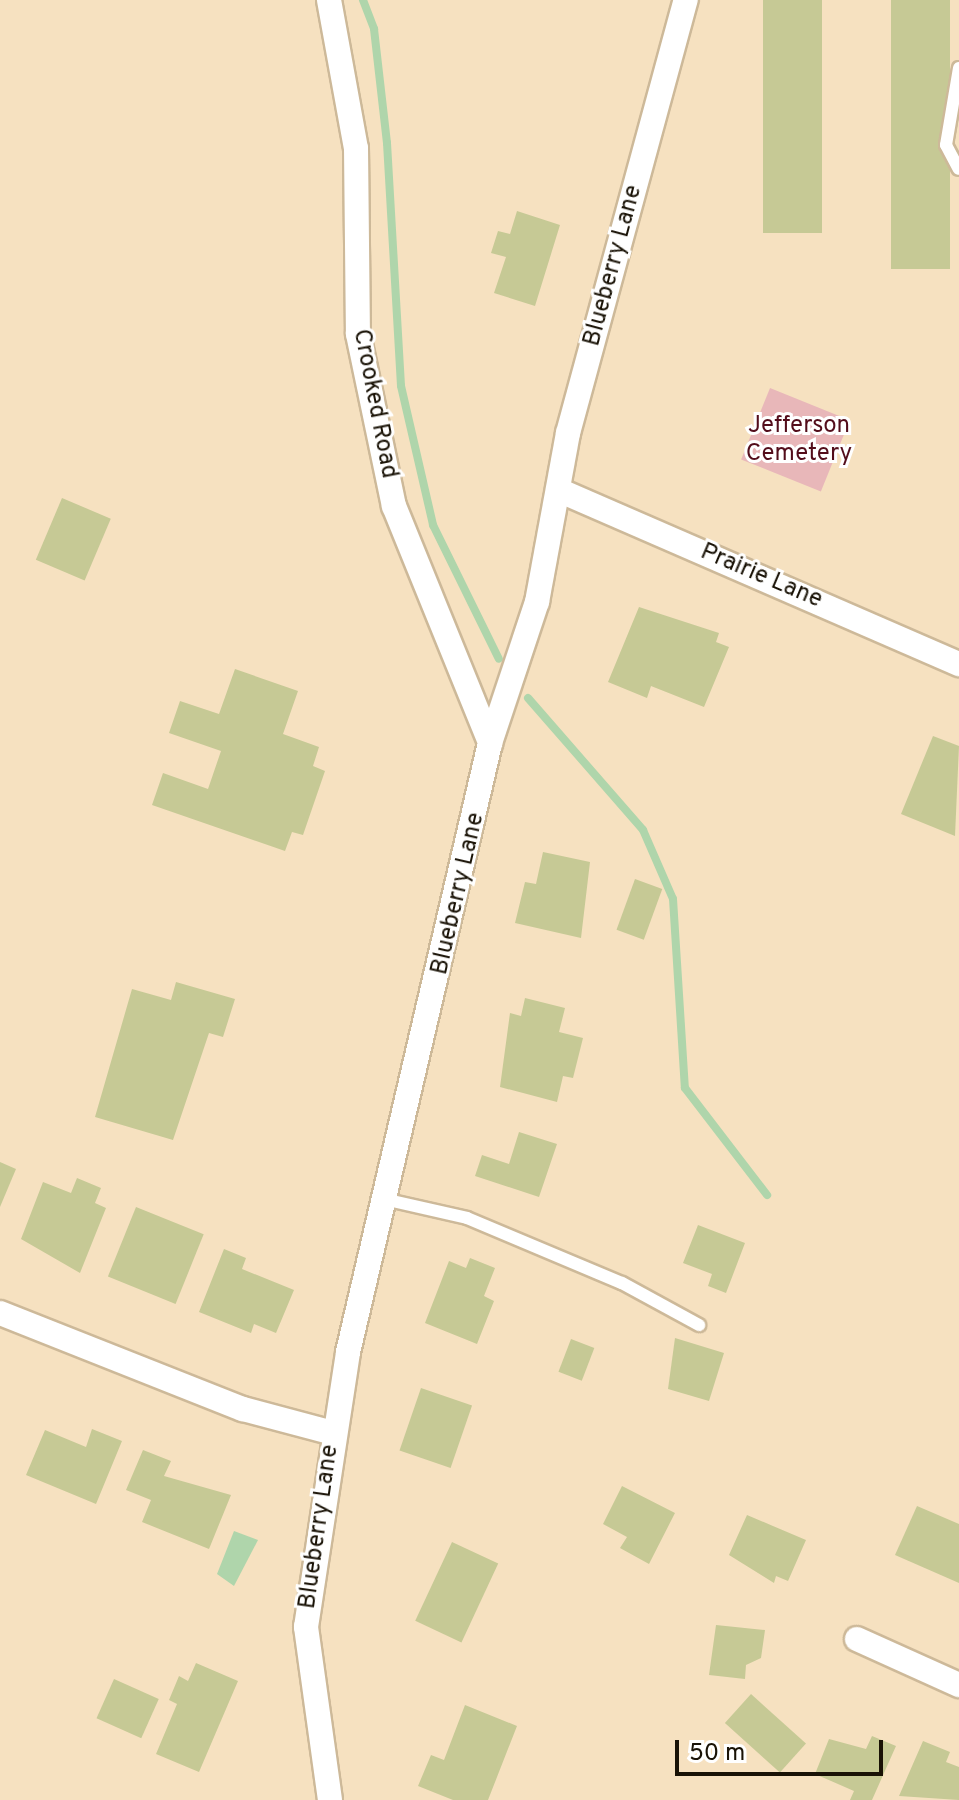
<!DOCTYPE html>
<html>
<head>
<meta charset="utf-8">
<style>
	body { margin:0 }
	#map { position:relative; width:959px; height:1800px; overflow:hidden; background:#f6e1c0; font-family:Overpass,sans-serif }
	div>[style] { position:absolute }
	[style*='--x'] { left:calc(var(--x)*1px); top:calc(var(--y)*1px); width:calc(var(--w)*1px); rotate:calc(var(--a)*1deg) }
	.green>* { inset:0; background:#e8b7b9; transform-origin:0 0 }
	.water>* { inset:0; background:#afd5ab }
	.stream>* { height:8px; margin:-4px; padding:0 4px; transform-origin:4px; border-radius:4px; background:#afd5ab }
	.building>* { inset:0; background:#c6c995; transform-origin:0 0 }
	.roads { filter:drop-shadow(2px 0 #cdb999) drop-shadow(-2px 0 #cdb999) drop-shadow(0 2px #cdb999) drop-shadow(0 -2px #cdb999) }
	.lane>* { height:12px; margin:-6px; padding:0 6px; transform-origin:6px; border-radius:6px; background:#fff }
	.street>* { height:24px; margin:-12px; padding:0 12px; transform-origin:12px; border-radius:12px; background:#fff }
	span { translate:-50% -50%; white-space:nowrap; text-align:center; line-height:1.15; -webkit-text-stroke:6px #fff; paint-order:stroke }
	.street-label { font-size:24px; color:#191206 }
	.park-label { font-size:24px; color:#530d1b }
	.scale { position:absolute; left:675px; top:1740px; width:208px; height:36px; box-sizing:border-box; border:4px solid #191206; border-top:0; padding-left:10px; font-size:24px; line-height:28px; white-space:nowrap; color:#191206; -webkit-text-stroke:6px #fff; paint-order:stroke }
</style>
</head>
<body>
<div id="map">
	<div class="green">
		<div style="left:770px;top:388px;width:86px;height:77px;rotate:22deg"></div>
	</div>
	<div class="water">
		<div style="clip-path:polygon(234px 1531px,258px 1540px,234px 1586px,217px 1574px)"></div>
	</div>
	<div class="stream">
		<div style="--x:363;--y:0;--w:31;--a:69"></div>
		<div style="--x:374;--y:29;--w:115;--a:83.5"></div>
		<div style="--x:387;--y:143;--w:243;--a:86.7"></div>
		<div style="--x:401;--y:386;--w:143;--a:77"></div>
		<div style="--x:433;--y:525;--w:149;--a:63.8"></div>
		<div style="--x:528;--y:698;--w:175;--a:48.9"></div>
		<div style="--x:643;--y:830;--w:75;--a:66.5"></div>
		<div style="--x:673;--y:899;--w:189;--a:86.4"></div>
		<div style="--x:685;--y:1088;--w:135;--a:52.5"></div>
	</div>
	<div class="building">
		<div style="left:763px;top:0;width:59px;height:233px"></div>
		<div style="left:891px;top:0;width:59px;height:269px"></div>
		<div style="clip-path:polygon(517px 211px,560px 225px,535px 306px,494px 293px,506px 257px,491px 253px,498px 231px,510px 234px)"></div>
		<div style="left:62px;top:498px;width:53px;height:67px;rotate:23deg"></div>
		<div style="clip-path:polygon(639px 607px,719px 633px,716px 642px,729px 647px,704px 707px,651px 686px,647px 698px,608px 682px)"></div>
		<div style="clip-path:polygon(235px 669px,298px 691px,283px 734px,319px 747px,313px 766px,325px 771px,303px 835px,292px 832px,285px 851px,152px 805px,163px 773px,208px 789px,221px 751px,169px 733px,180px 701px,219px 714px)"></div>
		<div style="clip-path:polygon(933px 736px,959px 746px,955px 836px,901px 814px)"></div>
		<div style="clip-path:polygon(543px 852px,590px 862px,581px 938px,515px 923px,525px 882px,536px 884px)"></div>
		<div style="left:635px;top:879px;width:29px;height:54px;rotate:20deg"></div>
		<div style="clip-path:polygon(176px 982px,235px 999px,223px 1037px,209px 1033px,173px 1140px,95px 1117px,132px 989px,171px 1000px)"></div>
		<div style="clip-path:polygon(525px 998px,565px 1008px,559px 1032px,583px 1038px,573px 1078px,563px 1076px,557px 1102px,500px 1087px,510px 1013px,521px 1016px)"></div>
		<div style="clip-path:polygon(519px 1132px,557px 1144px,539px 1197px,475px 1176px,482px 1155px,509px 1164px)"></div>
		<div style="clip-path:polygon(0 1162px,16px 1169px,0 1207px)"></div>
		<div style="clip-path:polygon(77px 1178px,101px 1188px,95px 1203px,106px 1208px,80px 1273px,21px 1239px,43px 1182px,71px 1193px)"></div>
		<div style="left:136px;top:1207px;width:73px;height:75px;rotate:22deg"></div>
		<div style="clip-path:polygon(698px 1225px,745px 1243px,726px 1293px,708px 1286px,712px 1274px,683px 1263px)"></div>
		<div style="clip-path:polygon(224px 1249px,246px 1258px,242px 1269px,294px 1290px,276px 1333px,254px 1324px,251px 1333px,199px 1312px)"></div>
		<div style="clip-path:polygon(470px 1258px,495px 1268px,484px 1296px,494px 1301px,477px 1344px,425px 1323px,449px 1261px,466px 1268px)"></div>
		<div style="clip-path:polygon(675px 1338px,724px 1353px,709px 1401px,668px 1389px)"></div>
		<div style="left:571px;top:1339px;width:25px;height:35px;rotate:21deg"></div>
		<div style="left:421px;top:1388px;width:54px;height:66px;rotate:19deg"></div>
		<div style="clip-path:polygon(92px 1429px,122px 1441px,96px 1504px,26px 1475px,45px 1430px,86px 1447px)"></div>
		<div style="clip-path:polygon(143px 1450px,171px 1461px,164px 1476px,231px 1495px,209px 1549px,142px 1522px,151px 1500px,126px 1490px)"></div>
		<div style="clip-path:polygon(622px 1486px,675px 1513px,649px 1564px,620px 1548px,627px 1537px,603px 1524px)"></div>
		<div style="clip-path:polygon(917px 1506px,959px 1524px,959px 1583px,895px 1555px)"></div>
		<div style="clip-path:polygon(747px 1515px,806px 1540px,788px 1581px,776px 1576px,774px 1583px,729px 1555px)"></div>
		<div style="left:452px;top:1542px;width:51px;height:87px;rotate:25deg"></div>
		<div style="clip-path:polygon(716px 1625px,765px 1630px,761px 1658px,746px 1665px,745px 1679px,709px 1675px)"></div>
		<div style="clip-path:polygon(196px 1663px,238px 1681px,199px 1772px,156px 1754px,177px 1704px,169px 1700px,179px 1676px,188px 1681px)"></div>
		<div style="left:114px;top:1679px;width:49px;height:43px;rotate:24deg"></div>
		<div style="left:751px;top:1694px;width:74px;height:39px;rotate:42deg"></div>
		<div style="clip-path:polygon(465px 1705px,517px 1726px,488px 1800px,453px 1800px,418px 1786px,431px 1755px,444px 1760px)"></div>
		<div style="clip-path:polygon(872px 1736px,896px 1746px,872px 1800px,850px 1800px,854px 1791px,815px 1774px,829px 1739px,866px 1749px)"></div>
		<div style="clip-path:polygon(923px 1741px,950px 1752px,946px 1762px,959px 1767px,959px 1800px,899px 1796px)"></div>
	</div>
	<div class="roads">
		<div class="lane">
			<div style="--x:959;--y:68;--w:78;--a:99.6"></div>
			<div style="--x:946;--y:145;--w:27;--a:62"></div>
			<div style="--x:388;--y:1200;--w:81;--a:12.8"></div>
			<div style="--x:467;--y:1218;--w:168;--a:22.8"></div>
			<div style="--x:622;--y:1283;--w:88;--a:28.6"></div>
		</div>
		<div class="street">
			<div style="--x:329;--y:0;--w:150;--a:79.7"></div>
			<div style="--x:356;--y:148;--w:186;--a:89.4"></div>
			<div style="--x:358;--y:334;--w:176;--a:78.2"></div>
			<div style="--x:394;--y:506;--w:256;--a:67.9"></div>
			<div style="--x:563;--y:492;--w:432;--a:23.5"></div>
			<div style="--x:0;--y:1313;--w:261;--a:21.6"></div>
			<div style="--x:243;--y:1409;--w:93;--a:14.9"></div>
			<div style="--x:857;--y:1639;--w:112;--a:24.3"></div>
			<div style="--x:330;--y:1800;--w:175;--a:-97.9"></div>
			<div style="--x:306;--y:1627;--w:278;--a:-81.3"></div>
			<div style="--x:348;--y:1352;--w:625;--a:-76.87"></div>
			<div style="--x:490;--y:743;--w:149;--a:-71.6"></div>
			<div style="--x:537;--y:602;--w:172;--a:-79.6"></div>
			<div style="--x:568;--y:433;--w:449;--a:-74.8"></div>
		</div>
	</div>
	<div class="street-label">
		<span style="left:614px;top:266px;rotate:-75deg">Blueberry Lane</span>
		<span style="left:374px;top:404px;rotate:79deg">Crooked Road</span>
		<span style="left:761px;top:577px;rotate:23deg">Prairie Lane</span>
		<span style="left:459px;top:894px;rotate:-77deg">Blueberry Lane</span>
		<span style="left:320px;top:1527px;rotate:-82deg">Blueberry Lane</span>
	</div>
	<div class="park-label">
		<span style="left:799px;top:441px">Jefferson<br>Cemetery</span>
	</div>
	<div class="scale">50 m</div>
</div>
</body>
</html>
